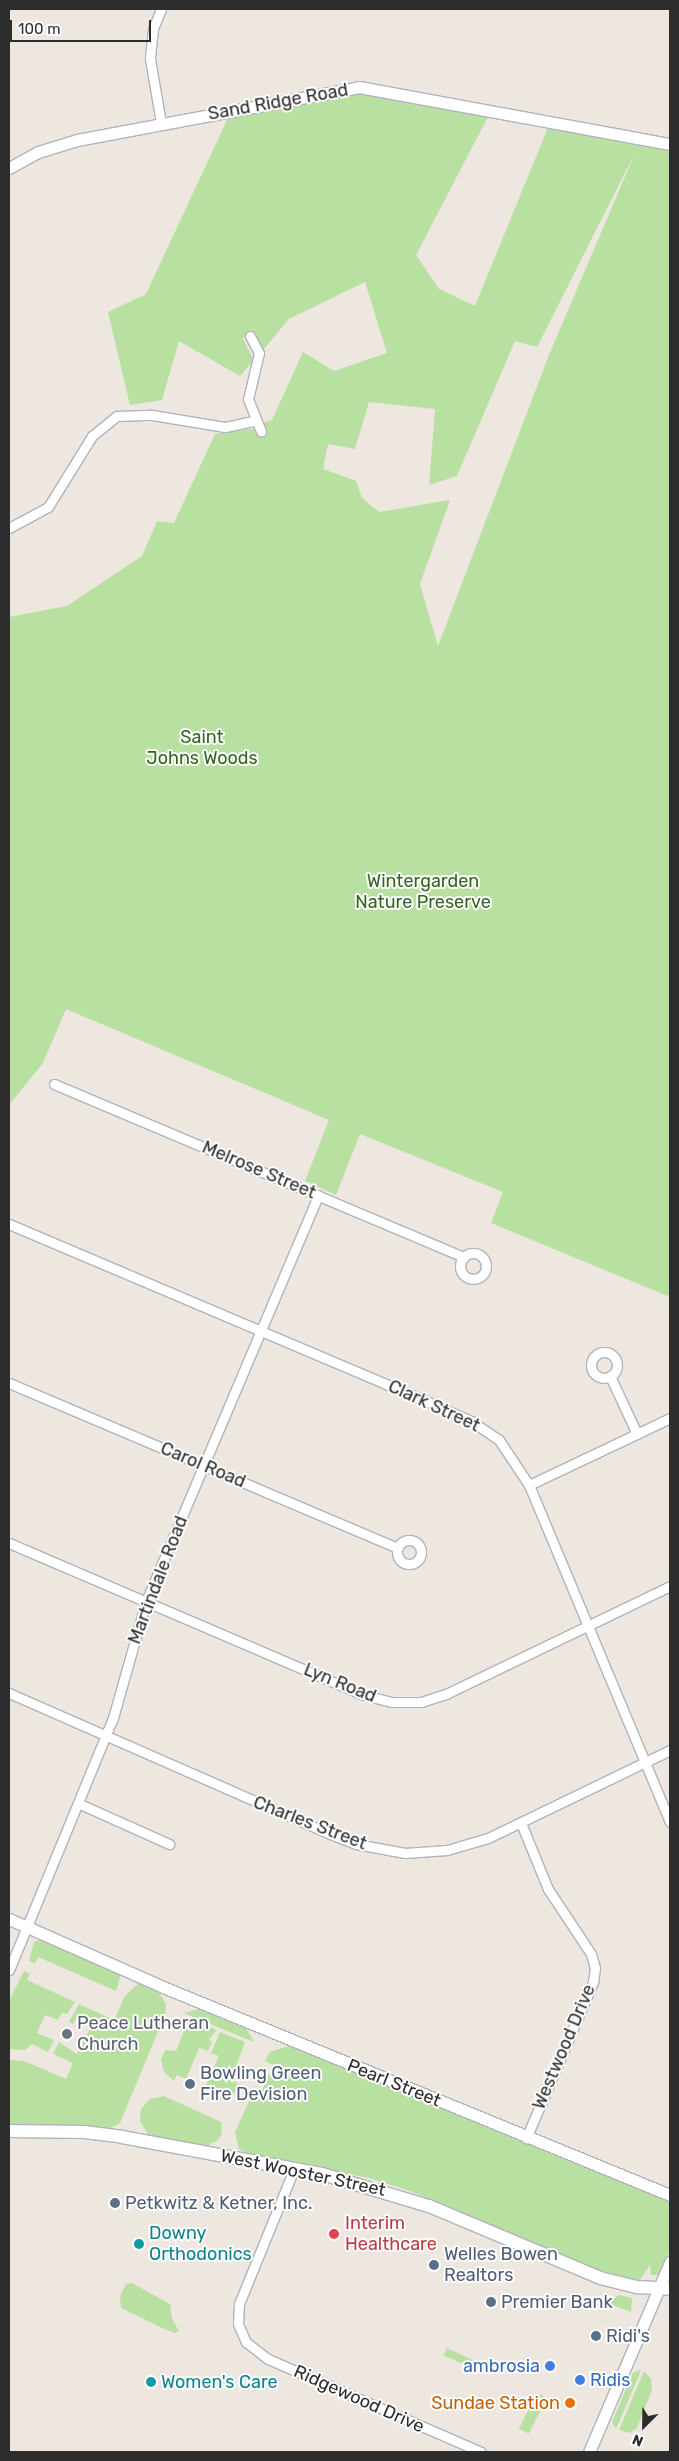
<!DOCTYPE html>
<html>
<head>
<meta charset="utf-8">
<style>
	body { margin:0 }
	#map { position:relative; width:679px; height:2461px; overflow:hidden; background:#ede7e0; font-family:Rubik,sans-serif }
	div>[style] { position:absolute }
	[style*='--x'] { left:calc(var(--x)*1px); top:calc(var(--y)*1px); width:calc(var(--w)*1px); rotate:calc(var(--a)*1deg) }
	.green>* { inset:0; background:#b7e0a1; transform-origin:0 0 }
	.roads { filter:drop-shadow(1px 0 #b1b2bc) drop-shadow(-1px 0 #b1b2bc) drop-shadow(0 1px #b1b2bc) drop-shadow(0 -1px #b1b2bc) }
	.minor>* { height:9px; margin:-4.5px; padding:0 4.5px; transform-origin:4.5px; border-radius:4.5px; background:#fff }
	.minor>.ring { margin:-4.5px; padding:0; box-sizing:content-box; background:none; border:9px solid #fff; border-radius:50% }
	.tertiary>* { height:11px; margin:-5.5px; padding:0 5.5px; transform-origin:5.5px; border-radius:5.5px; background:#fff }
	.secondary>* { height:12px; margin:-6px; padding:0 6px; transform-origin:6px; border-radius:6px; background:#fff }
	.dots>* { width:14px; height:14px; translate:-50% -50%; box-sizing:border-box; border:2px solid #fff; border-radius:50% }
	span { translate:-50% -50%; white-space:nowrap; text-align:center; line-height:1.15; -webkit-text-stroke:4px #fff; paint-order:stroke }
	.street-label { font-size:18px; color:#2d2d2d }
	.park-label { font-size:18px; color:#306620 }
	.worship-label { font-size:18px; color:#5b616d }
	.left { translate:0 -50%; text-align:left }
	.service-label { font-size:18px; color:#4e5e75 }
	.health-label { font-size:18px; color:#be3a42 }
	.culture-label { font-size:18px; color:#0d838f }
	.shop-label { font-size:18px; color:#366cbe }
	.right { translate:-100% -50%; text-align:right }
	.food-label { font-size:18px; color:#c56008 }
	.frame { position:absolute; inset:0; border:10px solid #2d2d2d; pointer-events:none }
	.north { position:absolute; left:619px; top:2401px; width:50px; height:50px; -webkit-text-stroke:4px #fff; paint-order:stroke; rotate:203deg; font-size:14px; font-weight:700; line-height:20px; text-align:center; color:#2d2d2d }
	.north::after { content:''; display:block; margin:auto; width:18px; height:22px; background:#2d2d2d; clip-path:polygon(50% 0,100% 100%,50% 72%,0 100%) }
	.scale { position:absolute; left:10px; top:20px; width:141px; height:22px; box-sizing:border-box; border:2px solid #2d2d2d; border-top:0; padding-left:6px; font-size:15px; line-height:18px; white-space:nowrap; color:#2d2d2d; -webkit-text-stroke:4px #fff; paint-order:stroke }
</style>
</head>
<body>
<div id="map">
	<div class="green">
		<div style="clip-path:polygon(evenodd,371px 93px,489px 115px,416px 255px,439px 289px,475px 306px,549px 125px,670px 149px,670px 1297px,491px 1223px,503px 1192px,360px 1134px,336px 1195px,305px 1181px,329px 1120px,66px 1009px,43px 1063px,9px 1105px,9px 617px,67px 606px,142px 556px,157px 521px,174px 523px,215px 434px,265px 427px,262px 423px,272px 420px,303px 352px,334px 371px,387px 353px,365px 282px,289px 319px,263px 350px,251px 330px,243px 339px,254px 360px,240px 376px,179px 341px,162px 400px,130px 405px,108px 312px,146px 294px,228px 118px,345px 94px,371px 93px,635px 153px,549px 355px,438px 646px,420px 584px,450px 500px,379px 512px,362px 498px,356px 481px,323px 469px,328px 444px,355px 449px,369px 402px,435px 409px,429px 485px,457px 476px,515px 341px,537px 347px,635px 153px)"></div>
		<div style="clip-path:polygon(39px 1940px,121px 1974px,116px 1991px,38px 1957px,35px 1963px,29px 1961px,34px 1942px)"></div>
		<div style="clip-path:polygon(24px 1971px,30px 1974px,27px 1980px,75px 2002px,67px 2014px,62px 2012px,58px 2020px,45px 2015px,37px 2033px,54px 2040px,48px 2052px,32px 2044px,25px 2050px,9px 2049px,9px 2001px)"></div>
		<div style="clip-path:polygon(139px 1983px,158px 1991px,166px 2004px,165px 2015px,120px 2123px,109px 2129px,84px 2126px,9px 2127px,9px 2060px,24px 2061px,66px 2079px,73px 2063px,53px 2054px,59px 2042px,77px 2054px,94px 2021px,78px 2014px,73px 2024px,69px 2022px,79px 2004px,114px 2020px,125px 1996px)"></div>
		<div style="clip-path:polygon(199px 2009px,246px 2028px,254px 2042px,184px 2013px)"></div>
		<div style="clip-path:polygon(189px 2019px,217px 2030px,209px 2039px,212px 2042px,208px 2051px,199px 2048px,186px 2079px,177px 2075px,174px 2081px,164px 2072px,161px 2060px,165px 2050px,176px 2051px)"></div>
		<div style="clip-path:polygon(220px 2032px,245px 2042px,231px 2080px,237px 2083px,239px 2089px,230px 2097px,219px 2100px,209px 2098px,212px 2091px,205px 2087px,219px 2056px,211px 2053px)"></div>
		<div style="clip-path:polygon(289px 2046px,670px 2201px,670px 2250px,659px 2275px,651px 2275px,650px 2265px,639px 2281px,625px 2278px,576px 2263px,410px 2191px,369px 2178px,247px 2154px,239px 2149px,235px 2132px,254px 2090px,261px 2093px,273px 2065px,265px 2061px,270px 2052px)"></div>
		<div style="clip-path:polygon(164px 2096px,221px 2122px,222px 2133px,218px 2140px,205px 2147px,149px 2136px,140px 2121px,141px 2109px,150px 2099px)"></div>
		<div style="clip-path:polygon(132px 2283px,170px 2304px,172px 2319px,179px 2331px,175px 2333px,160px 2327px,121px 2308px,120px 2296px,126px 2284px)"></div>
		<div style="clip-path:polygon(619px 2295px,632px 2298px,631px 2312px,608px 2303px)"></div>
		<div style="left:447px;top:2348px;width:41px;height:8px;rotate:25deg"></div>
		<div style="clip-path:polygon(639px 2370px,641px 2371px,616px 2429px,612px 2422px,633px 2373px)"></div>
		<div style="clip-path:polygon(644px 2371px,651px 2379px,652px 2390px,637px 2428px,630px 2433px,619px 2430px)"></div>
		<div style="left:537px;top:2393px;width:11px;height:40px;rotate:27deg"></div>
	</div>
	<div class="roads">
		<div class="minor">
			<div style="--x:161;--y:9;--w:22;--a:112"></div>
			<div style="--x:153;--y:29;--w:30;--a:96"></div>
			<div style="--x:150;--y:59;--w:65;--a:80.2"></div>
			<div style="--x:250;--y:336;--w:19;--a:62"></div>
			<div style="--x:259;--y:353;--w:47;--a:103.4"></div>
			<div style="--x:248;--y:399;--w:35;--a:68"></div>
			<div style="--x:9;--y:528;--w:44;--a:-28.3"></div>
			<div style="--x:48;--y:507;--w:84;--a:-58.2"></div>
			<div style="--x:92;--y:436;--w:32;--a:-39"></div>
			<div style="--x:117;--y:416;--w:35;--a:-2"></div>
			<div style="--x:152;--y:415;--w:74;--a:9.3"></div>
			<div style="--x:225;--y:427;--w:30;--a:-12"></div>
			<div style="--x:54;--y:1084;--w:445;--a:22.9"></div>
			<div style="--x:9;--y:1224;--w:463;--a:23"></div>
			<div style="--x:435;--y:1405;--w:39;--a:24"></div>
			<div style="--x:471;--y:1421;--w:34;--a:34"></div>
			<div style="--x:499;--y:1440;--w:54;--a:56.3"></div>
			<div style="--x:529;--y:1485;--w:365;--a:67.3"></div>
			<div class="ring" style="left:460px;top:1253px;width:17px;height:17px"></div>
			<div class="ring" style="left:591px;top:1352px;width:17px;height:17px"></div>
			<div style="--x:610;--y:1376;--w:64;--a:65"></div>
			<div style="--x:9;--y:1383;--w:422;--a:23"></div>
			<div style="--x:529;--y:1485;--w:156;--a:-25.4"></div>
			<div class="ring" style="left:397px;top:1540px;width:15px;height:15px"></div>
			<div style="--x:9;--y:1543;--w:386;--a:23.2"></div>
			<div style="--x:364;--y:1695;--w:29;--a:14"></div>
			<div style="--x:392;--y:1702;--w:29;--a:0"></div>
			<div style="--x:421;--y:1702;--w:28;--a:-18"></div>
			<div style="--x:448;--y:1693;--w:246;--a:-25.7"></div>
			<div style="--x:9;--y:1693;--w:351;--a:23.7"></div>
			<div style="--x:330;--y:1834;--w:28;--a:21"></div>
			<div style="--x:356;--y:1844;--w:50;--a:10.4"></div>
			<div style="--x:405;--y:1853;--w:42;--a:-4.1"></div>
			<div style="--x:447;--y:1850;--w:43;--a:-16.3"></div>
			<div style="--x:488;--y:1838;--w:202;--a:-25.8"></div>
			<div style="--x:80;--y:1804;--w:98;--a:24.2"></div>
			<div style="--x:521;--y:1823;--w:71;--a:67.8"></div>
			<div style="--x:548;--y:1889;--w:78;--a:56.5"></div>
			<div style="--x:591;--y:1954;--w:15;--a:74"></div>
			<div style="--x:595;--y:1968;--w:14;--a:98"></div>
			<div style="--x:593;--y:1982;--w:170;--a:113.2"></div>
			<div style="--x:9;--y:1970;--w:273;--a:-67.6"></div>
			<div style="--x:113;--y:1718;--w:122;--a:-74.2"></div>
			<div style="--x:146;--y:1601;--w:441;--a:-67"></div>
			<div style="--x:294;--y:2169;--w:146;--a:112.2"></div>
			<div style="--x:239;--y:2304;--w:20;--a:93"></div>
			<div style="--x:238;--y:2324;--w:20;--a:66"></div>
			<div style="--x:246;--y:2342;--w:28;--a:38"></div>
			<div style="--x:268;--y:2359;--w:232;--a:23.6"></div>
		</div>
		<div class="tertiary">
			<div style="--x:9;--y:168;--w:33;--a:-29"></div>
			<div style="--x:38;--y:152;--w:41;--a:-17.1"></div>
			<div style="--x:77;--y:140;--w:287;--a:-10.6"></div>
			<div style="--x:359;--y:87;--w:316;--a:10.4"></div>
			<div style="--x:9;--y:1919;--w:168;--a:23.8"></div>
			<div style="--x:163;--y:1987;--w:548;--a:22.31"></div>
			<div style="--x:589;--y:2452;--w:207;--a:-66.9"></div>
		</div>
		<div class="secondary">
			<div style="--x:9;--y:2131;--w:75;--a:0.8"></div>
			<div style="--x:84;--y:2132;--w:38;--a:7"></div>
			<div style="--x:122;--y:2137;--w:203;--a:10.5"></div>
			<div style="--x:322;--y:2174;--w:112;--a:16.7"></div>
			<div style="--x:429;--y:2206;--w:186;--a:22.8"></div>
			<div style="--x:600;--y:2278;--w:38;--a:14"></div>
			<div style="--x:637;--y:2287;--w:33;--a:3"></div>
		</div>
	</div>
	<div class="dots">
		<div style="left:67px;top:2034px;background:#6b7280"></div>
		<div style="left:190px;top:2084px;background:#5c6f8a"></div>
		<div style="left:115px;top:2203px;background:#5c6f8a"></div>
		<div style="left:334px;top:2234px;background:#e0444e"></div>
		<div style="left:139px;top:2244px;background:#0f9aa8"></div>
		<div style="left:434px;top:2265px;background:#5c6f8a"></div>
		<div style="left:491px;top:2302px;background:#5c6f8a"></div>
		<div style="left:596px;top:2336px;background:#5c6f8a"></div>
		<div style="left:550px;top:2366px;background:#3f7fe0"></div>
		<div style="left:580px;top:2380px;background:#3f7fe0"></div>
		<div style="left:151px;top:2382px;background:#0f9aa8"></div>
		<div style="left:570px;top:2403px;background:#e8710a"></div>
	</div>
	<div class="street-label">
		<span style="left:278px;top:102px;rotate:-10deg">Sand Ridge Road</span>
		<span style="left:259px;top:1170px;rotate:23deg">Melrose Street</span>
		<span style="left:434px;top:1406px;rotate:25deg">Clark Street</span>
		<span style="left:203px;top:1465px;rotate:23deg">Carol Road</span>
		<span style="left:158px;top:1580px;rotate:-69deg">Martindale Road</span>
		<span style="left:340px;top:1683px;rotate:22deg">Lyn Road</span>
		<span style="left:310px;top:1823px;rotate:21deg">Charles Street</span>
		<span style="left:564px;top:2047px;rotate:-67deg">Westwood Drive</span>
		<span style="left:394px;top:2083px;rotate:22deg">Pearl Street</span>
		<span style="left:303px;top:2173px;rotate:12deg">West Wooster Street</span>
		<span style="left:359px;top:2399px;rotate:24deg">Ridgewood Drive</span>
	</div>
	<div class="park-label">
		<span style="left:202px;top:748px">Saint<br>Johns Woods</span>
		<span style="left:423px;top:892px">Wintergarden<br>Nature Preserve</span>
	</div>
	<div class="worship-label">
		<span class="left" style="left:77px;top:2034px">Peace Lutheran<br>Church</span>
	</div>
	<div class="service-label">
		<span class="left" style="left:200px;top:2084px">Bowling Green<br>Fire Devision</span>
		<span class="left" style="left:125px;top:2203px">Petkwitz &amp; Ketner, Inc.</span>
		<span class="left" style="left:444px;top:2265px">Welles Bowen<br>Realtors</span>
		<span class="left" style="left:501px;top:2302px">Premier Bank</span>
		<span class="left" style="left:606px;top:2336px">Ridi's</span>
	</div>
	<div class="health-label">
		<span class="left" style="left:345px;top:2234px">Interim<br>Healthcare</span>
	</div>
	<div class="culture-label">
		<span class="left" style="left:149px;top:2244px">Downy<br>Orthodonics</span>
		<span class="left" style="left:161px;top:2382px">Women's Care</span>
	</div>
	<div class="shop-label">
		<span class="right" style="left:540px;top:2366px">ambrosia</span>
		<span class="left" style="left:590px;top:2380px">Ridis</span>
	</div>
	<div class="food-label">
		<span class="right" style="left:560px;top:2403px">Sundae Station</span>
	</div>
	<div class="frame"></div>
	<div class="north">N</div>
	<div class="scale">100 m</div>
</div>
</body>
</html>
